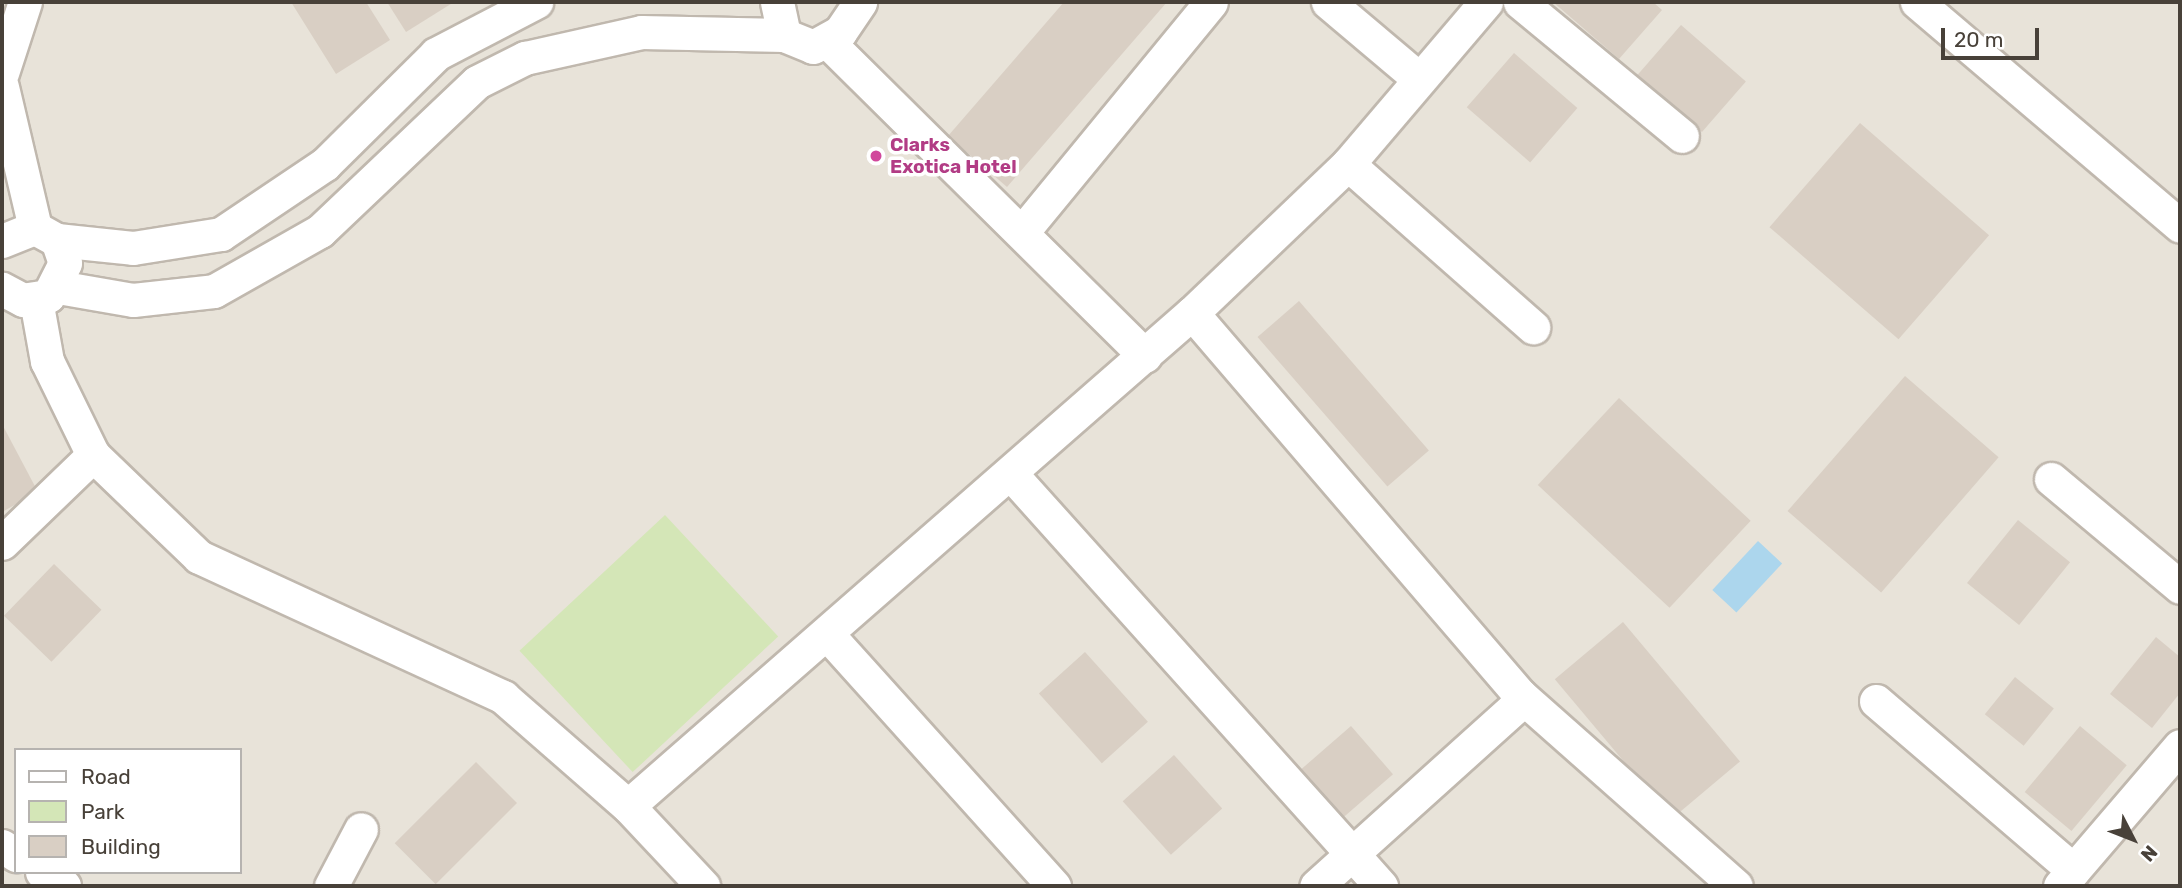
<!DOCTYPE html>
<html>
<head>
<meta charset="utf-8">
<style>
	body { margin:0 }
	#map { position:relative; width:2182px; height:888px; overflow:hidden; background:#f5f1eb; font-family:Rubik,sans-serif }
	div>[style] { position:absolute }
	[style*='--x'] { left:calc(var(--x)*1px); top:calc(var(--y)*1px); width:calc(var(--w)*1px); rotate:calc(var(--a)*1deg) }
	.residential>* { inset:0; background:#e8e3d9 }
	.green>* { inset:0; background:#d4e6b7; transform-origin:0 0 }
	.water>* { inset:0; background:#acd6ed; transform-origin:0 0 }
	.building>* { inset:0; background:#d9cfc4; transform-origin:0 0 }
	.roads { filter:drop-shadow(2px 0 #c0b8ae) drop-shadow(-2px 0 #c0b8ae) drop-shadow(0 2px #c0b8ae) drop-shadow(0 -2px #c0b8ae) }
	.minor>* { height:33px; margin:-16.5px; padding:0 16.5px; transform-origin:16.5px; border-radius:16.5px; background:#fff }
	.dots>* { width:19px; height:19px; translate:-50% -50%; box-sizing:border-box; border:4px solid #fff; border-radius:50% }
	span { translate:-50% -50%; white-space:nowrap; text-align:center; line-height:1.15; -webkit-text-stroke:7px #fff; paint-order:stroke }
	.hotel-label { font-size:19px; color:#b23c85; font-weight:700 }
	.left { translate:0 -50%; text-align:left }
	.frame { position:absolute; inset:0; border:4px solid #484139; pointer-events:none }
	.legend { position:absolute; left:14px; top:748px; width:228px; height:126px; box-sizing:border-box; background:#fff; border:2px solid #b6b3b0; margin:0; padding:9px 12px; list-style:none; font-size:21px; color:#484139 }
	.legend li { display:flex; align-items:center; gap:14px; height:35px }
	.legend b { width:35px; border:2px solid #b6b3b0 }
	.north { position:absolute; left:2098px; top:804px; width:70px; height:70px; -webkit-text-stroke:5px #fff; paint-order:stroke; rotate:132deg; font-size:19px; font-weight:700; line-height:28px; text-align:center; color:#484139 }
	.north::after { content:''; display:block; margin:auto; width:24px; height:32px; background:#484139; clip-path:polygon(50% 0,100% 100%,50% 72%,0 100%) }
	.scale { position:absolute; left:1941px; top:28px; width:98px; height:32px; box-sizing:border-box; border:4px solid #484139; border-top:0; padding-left:9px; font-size:21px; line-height:24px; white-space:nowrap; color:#484139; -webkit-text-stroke:5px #fff; paint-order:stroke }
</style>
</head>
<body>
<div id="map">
	<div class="residential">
		<div style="clip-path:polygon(evenodd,2px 2px,2180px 2px,2180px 886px,2px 886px,2px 2px,16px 750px,240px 750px,240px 872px,16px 872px,16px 750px)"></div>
	</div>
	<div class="green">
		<div style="left:665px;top:515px;width:166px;height:199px;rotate:47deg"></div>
	</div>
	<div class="water">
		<div style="left:1758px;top:541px;width:33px;height:67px;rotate:43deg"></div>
	</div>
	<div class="building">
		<div style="clip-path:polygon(291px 2px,366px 2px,390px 40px,336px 74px)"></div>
		<div style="clip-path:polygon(387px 2px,454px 2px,406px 32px)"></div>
		<div style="clip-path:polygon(1064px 2px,1167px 2px,1007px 187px,948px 136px)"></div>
		<div style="clip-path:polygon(1553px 2px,1653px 2px,1662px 10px,1619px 59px)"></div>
		<div style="left:1681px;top:25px;width:86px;height:67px;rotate:41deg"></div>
		<div style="left:1514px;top:53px;width:84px;height:72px;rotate:41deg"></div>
		<div style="left:1860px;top:123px;width:171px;height:138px;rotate:41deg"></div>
		<div style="left:1299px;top:301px;width:198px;height:55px;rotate:49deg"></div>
		<div style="left:1905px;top:376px;width:124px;height:179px;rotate:41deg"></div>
		<div style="left:1619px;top:398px;width:180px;height:119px;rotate:43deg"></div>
		<div style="clip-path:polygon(2px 424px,38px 492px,2px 512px)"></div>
		<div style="left:2018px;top:520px;width:67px;height:81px;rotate:39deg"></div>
		<div style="left:54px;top:564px;width:66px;height:72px;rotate:44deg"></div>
		<div style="left:1623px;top:622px;width:182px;height:89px;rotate:50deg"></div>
		<div style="clip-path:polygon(2156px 637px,2180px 657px,2180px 693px,2152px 728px,2110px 694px)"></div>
		<div style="left:1085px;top:652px;width:94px;height:62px;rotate:48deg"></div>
		<div style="left:2015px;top:677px;width:50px;height:48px;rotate:39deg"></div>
		<div style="left:1351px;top:726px;width:64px;height:74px;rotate:49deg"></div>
		<div style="left:2080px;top:726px;width:61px;height:86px;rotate:40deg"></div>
		<div style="left:1174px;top:755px;width:72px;height:69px;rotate:48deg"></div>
		<div style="left:476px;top:762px;width:58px;height:115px;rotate:45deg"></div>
	</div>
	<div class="roads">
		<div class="minor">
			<div style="--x:777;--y:2;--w:34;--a:78"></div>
			<div style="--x:784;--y:35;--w:31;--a:22"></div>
			<div style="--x:813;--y:47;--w:31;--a:-29"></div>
			<div style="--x:840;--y:32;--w:36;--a:-56"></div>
			<div style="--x:1328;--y:2;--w:119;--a:40.2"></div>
			<div style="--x:1520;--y:2;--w:210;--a:39.6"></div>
			<div style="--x:1917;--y:2;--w:345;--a:40.4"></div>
			<div style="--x:828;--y:42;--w:446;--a:44.7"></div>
			<div style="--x:2;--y:73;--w:75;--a:-72.1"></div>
			<div style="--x:2;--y:87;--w:145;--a:76.8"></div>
			<div style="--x:1348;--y:164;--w:247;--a:41.4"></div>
			<div style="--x:1023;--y:231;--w:296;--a:-50.6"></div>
			<div style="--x:57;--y:240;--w:76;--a:6"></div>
			<div style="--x:133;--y:248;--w:89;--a:-9"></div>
			<div style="--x:221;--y:234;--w:125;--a:-33.9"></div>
			<div style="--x:325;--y:164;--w:156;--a:-44.7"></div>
			<div style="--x:436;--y:54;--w:113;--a:-27.5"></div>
			<div style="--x:2;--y:241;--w:35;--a:-22"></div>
			<div style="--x:35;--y:228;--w:25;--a:29"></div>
			<div style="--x:57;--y:240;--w:24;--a:71"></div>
			<div style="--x:65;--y:263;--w:37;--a:117"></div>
			<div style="--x:48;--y:296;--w:25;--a:171"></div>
			<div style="--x:23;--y:300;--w:24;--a:-152"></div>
			<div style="--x:58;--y:287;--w:76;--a:9.8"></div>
			<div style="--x:133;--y:300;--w:81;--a:-6.3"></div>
			<div style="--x:214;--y:291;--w:122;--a:-29.5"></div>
			<div style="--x:320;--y:231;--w:216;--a:-43.5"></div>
			<div style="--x:477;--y:82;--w:54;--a:-26.6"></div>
			<div style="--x:525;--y:58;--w:119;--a:-12.6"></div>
			<div style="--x:641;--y:32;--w:143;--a:1.2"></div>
			<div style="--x:36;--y:300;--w:62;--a:79.8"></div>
			<div style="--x:47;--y:361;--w:105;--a:63.9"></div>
			<div style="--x:93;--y:455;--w:147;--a:43.9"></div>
			<div style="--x:199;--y:557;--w:335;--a:24.7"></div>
			<div style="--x:503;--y:697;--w:166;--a:41.1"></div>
			<div style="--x:628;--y:806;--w:110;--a:46.8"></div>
			<div style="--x:1192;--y:313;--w:503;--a:49.35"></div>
			<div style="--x:1520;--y:695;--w:14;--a:115"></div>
			<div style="--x:1514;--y:708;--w:266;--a:138"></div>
			<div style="--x:1011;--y:474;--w:554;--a:48.07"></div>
			<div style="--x:2051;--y:479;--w:168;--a:39.9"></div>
			<div style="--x:2;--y:543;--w:127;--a:-44"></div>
			<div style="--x:828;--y:635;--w:338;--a:48"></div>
			<div style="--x:1520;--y:695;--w:288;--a:41.5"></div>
			<div style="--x:1876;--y:701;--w:260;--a:40.6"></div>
			<div style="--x:628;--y:806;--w:749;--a:-41.16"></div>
			<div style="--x:1192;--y:313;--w:216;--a:-43.7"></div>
			<div style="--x:1348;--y:164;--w:213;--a:-49.6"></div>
			<div style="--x:2;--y:846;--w:17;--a:33"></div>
			<div style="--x:42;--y:872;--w:26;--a:32"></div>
			<div style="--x:331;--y:886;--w:64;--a:-62.2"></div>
			<div style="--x:2060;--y:886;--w:184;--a:-49.4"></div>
		</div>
	</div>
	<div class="dots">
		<div style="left:876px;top:156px;background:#d1479c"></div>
	</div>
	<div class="hotel-label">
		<span class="left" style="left:890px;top:156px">Clarks<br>Exotica Hotel</span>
	</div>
	<div class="frame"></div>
	<ul class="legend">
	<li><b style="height:9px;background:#fff"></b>Road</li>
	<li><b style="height:19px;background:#d4e6b7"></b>Park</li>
	<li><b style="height:19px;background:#d9cfc4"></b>Building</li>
	</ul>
	<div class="north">N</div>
	<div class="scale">20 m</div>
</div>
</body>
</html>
